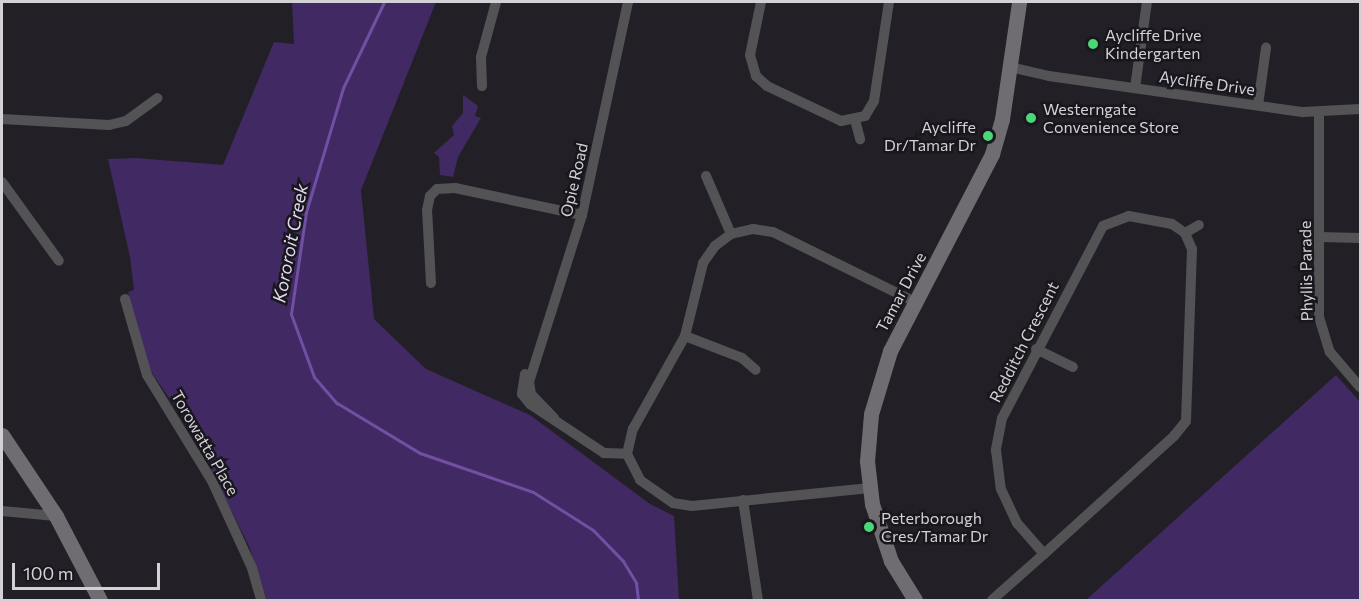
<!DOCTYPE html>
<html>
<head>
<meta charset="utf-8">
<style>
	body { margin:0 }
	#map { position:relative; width:1362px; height:602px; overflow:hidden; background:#222026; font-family:Commissioner,sans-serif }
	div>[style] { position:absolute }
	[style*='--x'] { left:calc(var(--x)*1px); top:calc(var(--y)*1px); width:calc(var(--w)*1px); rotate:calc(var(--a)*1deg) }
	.green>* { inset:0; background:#412963 }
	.stream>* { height:3px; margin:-1.5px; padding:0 1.5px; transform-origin:1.5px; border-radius:1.5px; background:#714fa2 }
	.street>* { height:10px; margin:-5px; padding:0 5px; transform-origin:5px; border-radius:5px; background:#535255 }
	.secondary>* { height:15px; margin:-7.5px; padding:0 7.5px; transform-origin:7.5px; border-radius:7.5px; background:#6f6d72 }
	.dots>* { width:16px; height:16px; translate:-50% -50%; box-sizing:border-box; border:3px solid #19171d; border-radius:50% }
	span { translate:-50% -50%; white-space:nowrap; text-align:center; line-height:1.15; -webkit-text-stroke:5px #19171d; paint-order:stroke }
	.poi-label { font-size:16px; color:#d2d1d5 }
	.left { translate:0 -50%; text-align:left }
	.right { translate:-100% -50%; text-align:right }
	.street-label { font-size:16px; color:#d2d1d5 }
	.water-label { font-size:18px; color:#e2dbf2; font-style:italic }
	.frame { position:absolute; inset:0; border:3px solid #d2d1d5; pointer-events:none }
	.scale { position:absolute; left:12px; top:563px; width:148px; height:27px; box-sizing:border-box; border:3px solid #d2d1d5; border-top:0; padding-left:8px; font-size:18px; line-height:21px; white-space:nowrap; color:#d2d1d5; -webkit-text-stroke:4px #19171d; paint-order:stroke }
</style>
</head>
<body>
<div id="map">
	<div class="green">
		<div style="clip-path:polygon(292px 2px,436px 2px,361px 190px,374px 319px,426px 369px,530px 415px,650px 504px,674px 516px,679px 600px,267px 600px,249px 546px,191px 430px,148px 367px,128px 292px,134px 290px,130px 257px,108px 159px,136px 158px,223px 165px,274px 42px,294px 44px)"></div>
		<div style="clip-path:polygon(463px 95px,478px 106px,475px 116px,481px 118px,458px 157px,453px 177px,440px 175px,439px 157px,434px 153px,454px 135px,452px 126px,463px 113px)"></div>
		<div style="clip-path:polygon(1336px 375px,1360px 402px,1360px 600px,1086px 600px)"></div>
	</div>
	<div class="stream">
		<div style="--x:384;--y:2;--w:95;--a:115.5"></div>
		<div style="--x:343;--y:88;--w:129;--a:106.6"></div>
		<div style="--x:306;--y:212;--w:103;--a:98.4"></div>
		<div style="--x:291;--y:314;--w:67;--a:69.9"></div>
		<div style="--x:314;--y:377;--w:35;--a:49"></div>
		<div style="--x:337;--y:403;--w:97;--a:31.1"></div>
		<div style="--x:420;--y:453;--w:120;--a:19"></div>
		<div style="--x:533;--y:492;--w:71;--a:32.3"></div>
		<div style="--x:593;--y:530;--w:43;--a:45.9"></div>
		<div style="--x:623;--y:561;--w:26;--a:59"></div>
		<div style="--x:636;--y:583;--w:17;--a:83"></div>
	</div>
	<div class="street">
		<div style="--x:761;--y:2;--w:54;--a:101.7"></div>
		<div style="--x:750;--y:55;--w:22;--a:74"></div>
		<div style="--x:756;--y:76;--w:15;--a:42"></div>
		<div style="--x:767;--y:86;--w:82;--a:25.3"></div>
		<div style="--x:841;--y:121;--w:25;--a:-12"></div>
		<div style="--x:865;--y:116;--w:17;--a:-59"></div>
		<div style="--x:874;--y:101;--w:100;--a:-81.4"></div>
		<div style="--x:1010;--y:67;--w:40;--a:13"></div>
		<div style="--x:1049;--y:76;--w:257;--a:8.1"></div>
		<div style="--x:1303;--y:112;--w:57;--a:-3"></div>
		<div style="--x:482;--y:86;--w:29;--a:-92"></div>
		<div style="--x:481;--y:57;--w:57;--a:-74.7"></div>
		<div style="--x:1135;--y:88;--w:87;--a:-82.1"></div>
		<div style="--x:1258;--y:105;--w:58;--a:-82"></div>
		<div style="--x:1319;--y:113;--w:204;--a:90"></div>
		<div style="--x:1319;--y:317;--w:37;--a:73"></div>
		<div style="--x:1330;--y:352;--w:46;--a:49.4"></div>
		<div style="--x:2;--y:119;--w:107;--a:3.2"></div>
		<div style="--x:109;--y:125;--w:17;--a:-13"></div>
		<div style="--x:126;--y:121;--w:39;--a:-36"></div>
		<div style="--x:855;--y:120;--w:20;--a:75"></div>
		<div style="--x:706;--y:176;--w:63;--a:66.7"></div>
		<div style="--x:2;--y:182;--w:97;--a:54.2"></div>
		<div style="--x:1185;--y:233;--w:16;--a:-30"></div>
		<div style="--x:1320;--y:237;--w:40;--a:1.4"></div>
		<div style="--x:431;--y:283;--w:73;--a:-93.1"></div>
		<div style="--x:427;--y:210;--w:14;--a:-78"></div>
		<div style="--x:430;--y:196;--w:10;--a:-45"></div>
		<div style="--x:437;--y:189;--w:18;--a:-3"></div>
		<div style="--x:455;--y:188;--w:130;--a:12"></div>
		<div style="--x:125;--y:299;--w:79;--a:73.9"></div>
		<div style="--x:147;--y:375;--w:124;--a:58.5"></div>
		<div style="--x:212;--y:481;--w:96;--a:65.3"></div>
		<div style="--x:252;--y:568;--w:33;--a:74"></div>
		<div style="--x:685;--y:336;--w:61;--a:21.1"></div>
		<div style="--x:742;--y:358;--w:18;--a:41"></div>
		<div style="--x:1036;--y:349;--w:41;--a:25.9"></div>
		<div style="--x:525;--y:374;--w:20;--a:99"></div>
		<div style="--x:522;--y:394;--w:13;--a:51"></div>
		<div style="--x:530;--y:404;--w:89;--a:33.5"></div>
		<div style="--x:604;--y:453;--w:23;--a:2"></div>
		<div style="--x:627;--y:454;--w:29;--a:63"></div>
		<div style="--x:640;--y:480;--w:40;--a:34.9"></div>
		<div style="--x:673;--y:503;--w:19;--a:9"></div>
		<div style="--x:692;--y:506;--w:179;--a:-5.8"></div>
		<div style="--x:554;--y:418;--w:33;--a:-134"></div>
		<div style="--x:531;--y:394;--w:12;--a:-99"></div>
		<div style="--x:529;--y:382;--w:175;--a:-72.4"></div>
		<div style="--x:582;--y:215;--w:218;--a:-77.8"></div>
		<div style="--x:627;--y:454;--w:26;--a:-77"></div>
		<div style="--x:633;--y:429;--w:107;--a:-60.8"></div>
		<div style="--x:685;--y:336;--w:75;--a:-76.1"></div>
		<div style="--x:703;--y:263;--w:21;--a:-55"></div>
		<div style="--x:715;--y:246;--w:20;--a:-37"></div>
		<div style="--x:731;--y:234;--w:23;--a:-13"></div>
		<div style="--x:753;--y:229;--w:20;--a:9"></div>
		<div style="--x:773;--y:232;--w:158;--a:26.2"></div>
		<div style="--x:743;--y:500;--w:101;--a:81.5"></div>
		<div style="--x:2;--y:511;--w:54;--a:5.3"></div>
		<div style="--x:992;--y:600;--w:69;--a:-41.5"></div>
		<div style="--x:1044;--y:554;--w:176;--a:-42.2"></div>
		<div style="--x:1174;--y:436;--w:19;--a:-51"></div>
		<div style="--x:1186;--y:421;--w:172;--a:-88"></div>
		<div style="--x:1192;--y:249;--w:17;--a:-114"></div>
		<div style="--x:1185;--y:233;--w:16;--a:-145"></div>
		<div style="--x:1172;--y:224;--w:44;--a:-169.5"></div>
		<div style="--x:1129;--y:216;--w:28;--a:159"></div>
		<div style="--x:1103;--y:226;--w:217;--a:117.7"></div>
		<div style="--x:1002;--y:418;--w:33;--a:101"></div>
		<div style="--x:996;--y:450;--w:39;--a:83"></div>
		<div style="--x:1001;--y:489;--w:38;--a:65"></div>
		<div style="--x:1017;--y:523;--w:41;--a:48.9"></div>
	</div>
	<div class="secondary">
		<div style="--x:2;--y:435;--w:97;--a:56.3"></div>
		<div style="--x:56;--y:516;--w:95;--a:62.4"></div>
		<div style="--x:915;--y:600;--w:46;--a:-121.6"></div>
		<div style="--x:891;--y:561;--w:60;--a:-108.4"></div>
		<div style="--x:872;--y:504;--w:43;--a:-96.6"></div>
		<div style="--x:867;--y:461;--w:47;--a:-85.1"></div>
		<div style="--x:871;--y:414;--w:66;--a:-73.2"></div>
		<div style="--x:890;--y:351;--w:222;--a:-62.6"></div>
		<div style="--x:992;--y:154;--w:36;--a:-74"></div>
		<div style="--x:1002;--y:119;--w:118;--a:-81.7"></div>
	</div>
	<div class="dots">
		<div style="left:1093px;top:44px;background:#4ad778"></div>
		<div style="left:1031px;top:118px;background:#4ad778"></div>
		<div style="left:988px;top:136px;background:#4ad778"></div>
		<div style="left:869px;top:527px;background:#4ad778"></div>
	</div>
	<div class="poi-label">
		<span class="left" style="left:1105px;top:44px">Aycliffe Drive<br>Kindergarten</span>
		<span class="left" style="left:1043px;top:118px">Westerngate<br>Convenience Store</span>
		<span class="right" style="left:976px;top:136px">Aycliffe<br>Dr/Tamar Dr</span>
		<span class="left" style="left:881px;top:527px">Peterborough<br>Cres/Tamar Dr</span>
	</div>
	<div class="street-label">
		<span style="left:1207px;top:83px;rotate:8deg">Aycliffe Drive</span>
		<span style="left:574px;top:180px;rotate:-77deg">Opie Road</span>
		<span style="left:1306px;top:271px;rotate:-91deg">Phyllis Parade</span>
		<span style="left:901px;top:292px;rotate:-62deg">Tamar Drive</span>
		<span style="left:1024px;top:342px;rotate:-63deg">Redditch Crescent</span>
		<span style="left:205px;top:443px;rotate:60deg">Torowatta Place</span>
	</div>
	<div class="water-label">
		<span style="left:290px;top:243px;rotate:-79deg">Kororoit Creek</span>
	</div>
	<div class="frame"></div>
	<div class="scale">100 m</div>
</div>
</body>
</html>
